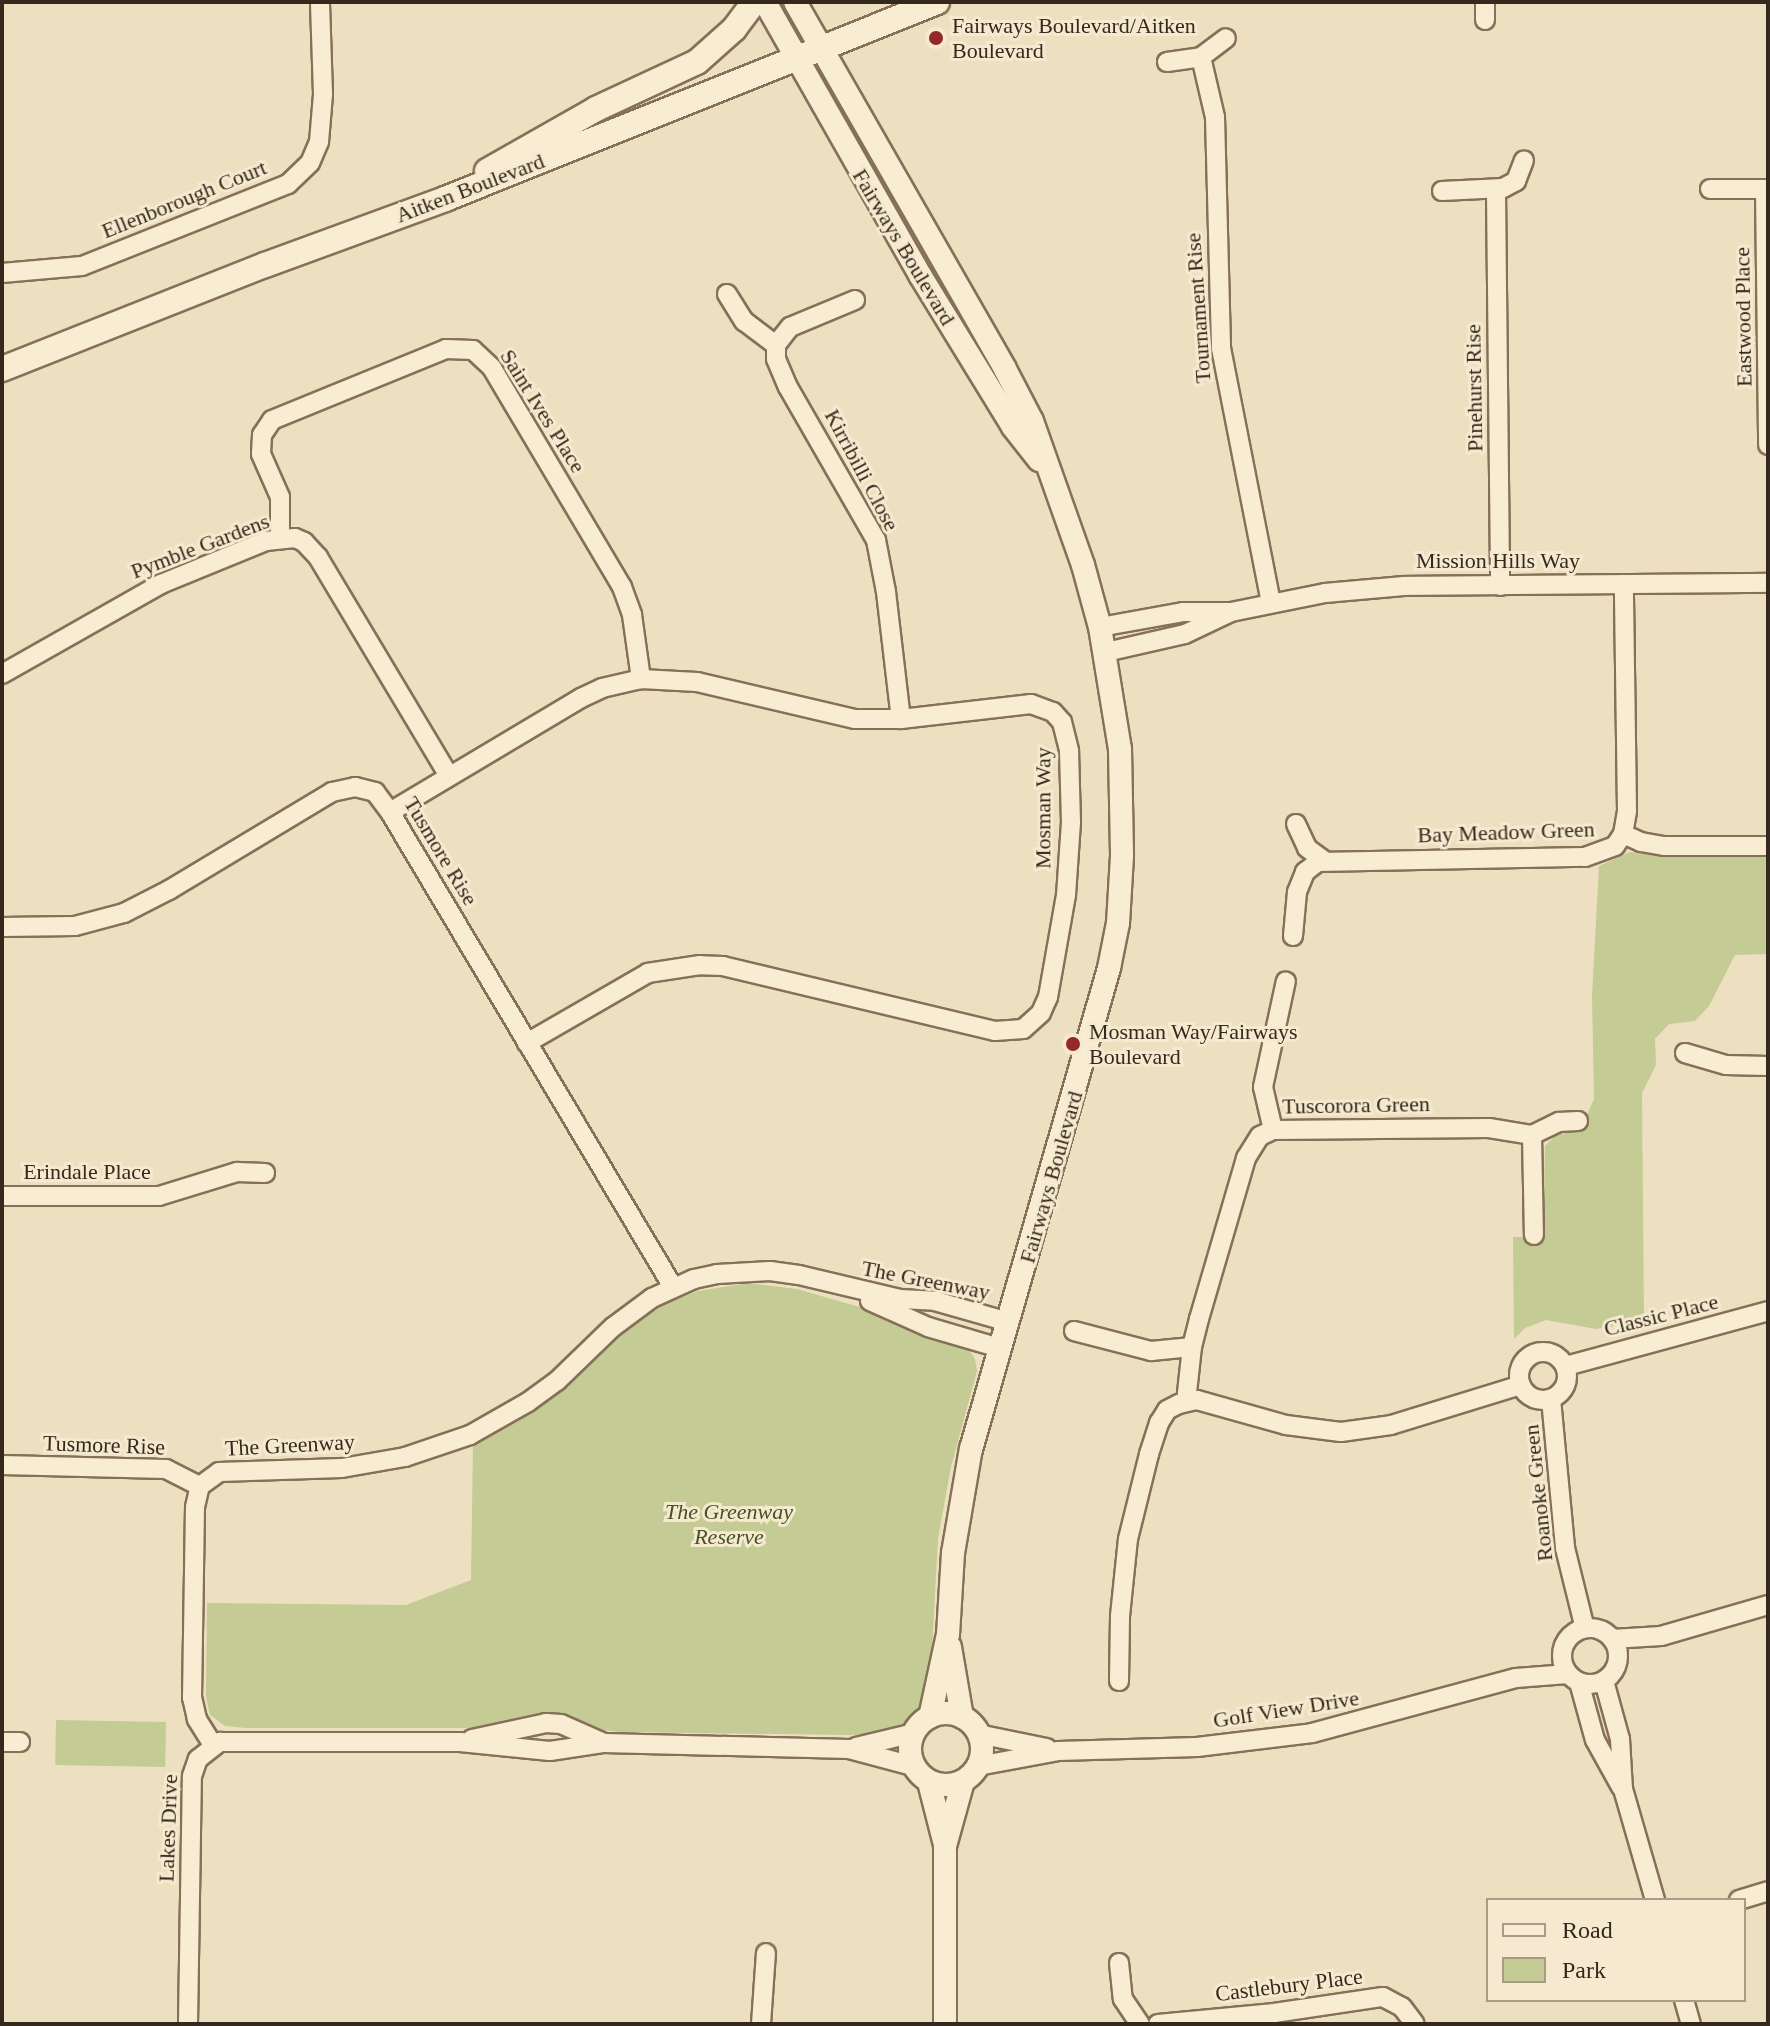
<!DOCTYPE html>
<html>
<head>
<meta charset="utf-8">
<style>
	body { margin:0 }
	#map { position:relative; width:1770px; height:2026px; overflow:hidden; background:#ede0c0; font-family:Georgia,serif }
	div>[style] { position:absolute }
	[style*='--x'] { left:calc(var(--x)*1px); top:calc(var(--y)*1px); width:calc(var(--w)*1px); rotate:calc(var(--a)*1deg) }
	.green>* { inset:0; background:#c4cb94; transform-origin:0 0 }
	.roads { filter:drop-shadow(2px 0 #867058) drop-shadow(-2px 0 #867058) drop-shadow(0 2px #867058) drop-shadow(0 -2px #867058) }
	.minor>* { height:18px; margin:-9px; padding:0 9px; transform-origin:9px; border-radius:9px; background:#f8edd3 }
	.minor>.ring { margin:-9px; padding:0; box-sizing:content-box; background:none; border:18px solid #f8edd3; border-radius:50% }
	.tertiary>* { height:22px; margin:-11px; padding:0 11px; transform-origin:11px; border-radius:11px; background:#f8edd3 }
	.tertiary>.ring { margin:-11px; padding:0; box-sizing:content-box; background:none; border:22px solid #f8edd3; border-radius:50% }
	.secondary>* { height:24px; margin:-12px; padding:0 12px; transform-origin:12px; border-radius:12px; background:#f8edd3 }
	.dots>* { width:22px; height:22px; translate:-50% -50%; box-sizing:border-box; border:4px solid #f5eacf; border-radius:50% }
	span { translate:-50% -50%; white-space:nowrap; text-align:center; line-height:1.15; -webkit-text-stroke:6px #f5eacf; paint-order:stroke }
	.poi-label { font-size:22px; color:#35281c }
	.left { translate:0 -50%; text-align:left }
	.street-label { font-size:22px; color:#35281c }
	.park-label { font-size:22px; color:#465223; font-style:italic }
	.frame { position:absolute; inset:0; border:4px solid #35281c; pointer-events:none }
	.legend { position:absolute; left:1486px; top:1898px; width:260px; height:104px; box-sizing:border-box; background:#f5eacf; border:2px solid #a89c87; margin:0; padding:10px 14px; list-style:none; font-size:24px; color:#35281c }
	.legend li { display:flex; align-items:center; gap:16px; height:40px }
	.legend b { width:40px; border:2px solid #a89c87 }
</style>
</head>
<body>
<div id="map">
	<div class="green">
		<div style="clip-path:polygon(1630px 852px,1660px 856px,1768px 856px,1768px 954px,1735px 955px,1709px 1006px,1695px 1021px,1669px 1024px,1655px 1039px,1656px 1065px,1642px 1093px,1644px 1321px,1596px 1329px,1546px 1320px,1525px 1328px,1514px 1339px,1513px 1237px,1543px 1237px,1545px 1146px,1556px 1135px,1580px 1130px,1594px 1099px,1592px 995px,1599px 866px)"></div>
		<div style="clip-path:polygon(749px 1283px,797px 1289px,887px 1315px,967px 1347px,975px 1359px,977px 1371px,951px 1467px,938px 1538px,931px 1669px,920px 1714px,914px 1721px,902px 1729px,882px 1734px,848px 1735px,619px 1732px,588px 1728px,246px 1728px,225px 1726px,210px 1715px,206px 1696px,207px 1603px,406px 1605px,471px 1580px,473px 1444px,519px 1421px,569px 1386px,630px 1327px,665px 1304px,698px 1291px)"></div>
		<div style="left:56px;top:1720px;width:110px;height:45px;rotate:1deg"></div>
	</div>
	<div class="roads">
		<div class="minor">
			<div style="--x:1485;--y:2;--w:18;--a:90"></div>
			<div style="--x:1201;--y:57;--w:62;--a:76.9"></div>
			<div style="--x:1215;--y:117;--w:231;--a:88.5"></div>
			<div style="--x:1221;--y:348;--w:260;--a:78.9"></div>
			<div style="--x:1167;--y:62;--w:34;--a:-8"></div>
			<div style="--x:1201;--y:57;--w:31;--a:-37"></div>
			<div style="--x:1710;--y:189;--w:58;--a:0"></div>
			<div style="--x:1765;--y:189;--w:256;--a:89.3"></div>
			<div style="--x:1442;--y:191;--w:61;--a:-2.8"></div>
			<div style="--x:1503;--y:188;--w:15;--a:-28"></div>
			<div style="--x:1516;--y:181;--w:22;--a:-69"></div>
			<div style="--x:1496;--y:191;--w:395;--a:89.4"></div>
			<div style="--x:2;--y:273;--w:80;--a:-5"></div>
			<div style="--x:82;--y:266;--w:222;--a:-21.7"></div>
			<div style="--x:288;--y:184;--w:30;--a:-44"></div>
			<div style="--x:310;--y:163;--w:23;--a:-67"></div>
			<div style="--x:319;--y:142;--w:48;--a:-85.2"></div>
			<div style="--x:323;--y:94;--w:92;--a:-91.9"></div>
			<div style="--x:727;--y:294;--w:32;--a:58"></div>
			<div style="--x:744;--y:321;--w:40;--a:37"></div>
			<div style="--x:855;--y:300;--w:70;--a:157.4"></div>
			<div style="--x:790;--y:327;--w:23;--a:128"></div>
			<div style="--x:776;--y:345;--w:14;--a:90"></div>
			<div style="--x:776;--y:359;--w:30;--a:67"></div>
			<div style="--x:788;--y:387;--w:177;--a:60.1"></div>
			<div style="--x:876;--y:540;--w:53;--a:79.1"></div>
			<div style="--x:886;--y:592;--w:128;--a:83.3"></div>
			<div style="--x:280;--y:537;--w:40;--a:-90"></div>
			<div style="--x:280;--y:497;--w:47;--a:-113.8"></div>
			<div style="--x:261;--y:454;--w:19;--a:-87"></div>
			<div style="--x:262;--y:435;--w:18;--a:-56"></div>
			<div style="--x:272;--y:420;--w:188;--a:-22.2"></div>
			<div style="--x:446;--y:349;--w:27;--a:2"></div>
			<div style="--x:473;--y:350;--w:26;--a:43"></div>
			<div style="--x:492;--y:368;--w:255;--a:59.3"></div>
			<div style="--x:622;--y:587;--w:30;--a:70"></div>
			<div style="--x:632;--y:615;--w:65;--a:82"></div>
			<div style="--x:1100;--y:627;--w:84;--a:-10.2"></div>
			<div style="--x:1183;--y:612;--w:48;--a:0"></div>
			<div style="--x:1231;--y:612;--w:96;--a:-11.4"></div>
			<div style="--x:1325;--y:593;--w:79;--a:-5.1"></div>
			<div style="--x:1404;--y:586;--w:364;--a:-0.5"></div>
			<div style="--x:1106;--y:652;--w:81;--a:-12.8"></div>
			<div style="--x:1185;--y:634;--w:49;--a:-25.5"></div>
			<div style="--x:2;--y:674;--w:183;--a:-29.5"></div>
			<div style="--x:161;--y:584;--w:113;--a:-22.3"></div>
			<div style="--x:266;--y:541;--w:29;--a:-6"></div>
			<div style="--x:295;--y:538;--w:10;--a:24"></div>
			<div style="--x:304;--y:542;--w:21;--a:47"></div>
			<div style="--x:318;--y:557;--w:255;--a:59.1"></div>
			<div style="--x:390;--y:812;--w:222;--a:-30.8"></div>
			<div style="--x:581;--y:698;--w:23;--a:-25"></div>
			<div style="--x:602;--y:688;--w:40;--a:-13"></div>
			<div style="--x:641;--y:679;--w:56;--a:3.1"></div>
			<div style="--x:697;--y:682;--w:162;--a:13.2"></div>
			<div style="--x:855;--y:719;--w:46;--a:0"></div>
			<div style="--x:901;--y:719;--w:131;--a:-6.6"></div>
			<div style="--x:1031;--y:704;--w:23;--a:20"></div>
			<div style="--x:1053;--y:712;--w:13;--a:48"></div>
			<div style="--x:1062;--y:722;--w:30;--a:76"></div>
			<div style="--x:1069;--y:751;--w:71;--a:88.4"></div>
			<div style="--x:1071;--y:822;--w:73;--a:93.9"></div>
			<div style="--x:1066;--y:895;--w:104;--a:100"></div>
			<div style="--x:1048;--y:997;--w:17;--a:114"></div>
			<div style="--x:1041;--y:1013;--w:24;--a:138"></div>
			<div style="--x:1023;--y:1029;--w:28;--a:176"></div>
			<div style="--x:995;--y:1031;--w:280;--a:-166.6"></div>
			<div style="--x:723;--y:966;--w:23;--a:-178"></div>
			<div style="--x:700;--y:965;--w:53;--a:171.3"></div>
			<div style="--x:648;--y:973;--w:140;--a:150"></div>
			<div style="--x:1296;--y:824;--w:26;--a:65"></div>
			<div style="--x:1307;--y:848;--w:22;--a:36"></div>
			<div style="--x:1623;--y:834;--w:20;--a:24"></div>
			<div style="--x:1641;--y:842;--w:23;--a:10"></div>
			<div style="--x:1664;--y:846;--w:104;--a:0"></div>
			<div style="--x:2;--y:927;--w:73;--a:-0.8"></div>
			<div style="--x:75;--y:926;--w:51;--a:-14.9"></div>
			<div style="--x:124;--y:913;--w:51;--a:-27.1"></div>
			<div style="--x:169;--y:890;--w:190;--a:-31"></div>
			<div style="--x:332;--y:792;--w:24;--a:-12"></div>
			<div style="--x:355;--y:787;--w:21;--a:14"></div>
			<div style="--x:375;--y:792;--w:25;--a:53"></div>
			<div style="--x:390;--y:812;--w:553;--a:59.21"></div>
			<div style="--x:1293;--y:936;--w:44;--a:-84.8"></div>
			<div style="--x:1297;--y:892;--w:22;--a:-68"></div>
			<div style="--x:1305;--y:872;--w:16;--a:-38"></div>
			<div style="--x:1318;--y:862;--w:267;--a:-1.1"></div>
			<div style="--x:1585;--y:857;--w:32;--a:-20"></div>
			<div style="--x:1615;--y:846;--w:14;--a:-56"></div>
			<div style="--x:1623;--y:834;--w:23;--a:-80"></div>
			<div style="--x:1627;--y:811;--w:227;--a:-90.8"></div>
			<div style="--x:1685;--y:1053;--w:43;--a:16.3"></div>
			<div style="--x:1726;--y:1065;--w:42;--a:1.4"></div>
			<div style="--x:1273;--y:1130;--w:44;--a:-103.1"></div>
			<div style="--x:1263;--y:1087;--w:108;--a:-77.8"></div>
			<div style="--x:1532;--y:1135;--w:100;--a:88.9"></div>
			<div style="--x:2;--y:1196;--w:157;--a:0"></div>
			<div style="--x:159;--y:1196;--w:82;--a:-17.1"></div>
			<div style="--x:237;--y:1172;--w:28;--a:2"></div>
			<div style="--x:870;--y:1301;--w:64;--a:24.1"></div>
			<div style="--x:928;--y:1327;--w:75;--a:16.3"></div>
			<div style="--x:1074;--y:1331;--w:80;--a:14.6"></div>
			<div style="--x:1151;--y:1351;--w:41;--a:-5.6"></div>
			<div class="ring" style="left:1519px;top:1352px;width:30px;height:30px"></div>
			<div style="--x:1566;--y:1366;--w:209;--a:-15.2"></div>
			<div style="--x:1551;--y:1399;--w:150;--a:84.6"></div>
			<div style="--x:1565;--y:1548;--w:83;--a:76.1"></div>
			<div style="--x:1186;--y:1402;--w:55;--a:-83.8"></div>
			<div style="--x:1192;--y:1347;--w:29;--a:-76"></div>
			<div style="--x:1199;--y:1319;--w:168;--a:-73.7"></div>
			<div style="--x:1246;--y:1158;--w:26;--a:-58"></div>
			<div style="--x:1260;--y:1136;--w:14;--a:-25"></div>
			<div style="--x:1273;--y:1130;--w:216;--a:-0.5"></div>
			<div style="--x:1489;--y:1128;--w:44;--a:9.2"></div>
			<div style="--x:1532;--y:1135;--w:30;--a:-26"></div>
			<div style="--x:1559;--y:1122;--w:19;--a:-3"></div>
			<div style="--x:2;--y:1465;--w:164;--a:1.4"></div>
			<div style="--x:166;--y:1469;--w:38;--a:27"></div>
			<div class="ring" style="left:1562px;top:1628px;width:38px;height:38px"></div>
			<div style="--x:1612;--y:1639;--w:49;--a:-3.5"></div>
			<div style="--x:1661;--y:1636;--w:111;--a:-16.2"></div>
			<div style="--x:1119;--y:1681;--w:65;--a:-89.1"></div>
			<div style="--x:1120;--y:1616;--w:77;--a:-84.1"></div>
			<div style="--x:1128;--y:1539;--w:88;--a:-76.1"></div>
			<div style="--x:1149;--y:1454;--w:33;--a:-72"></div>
			<div style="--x:1159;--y:1423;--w:15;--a:-58"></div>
			<div style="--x:1167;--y:1410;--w:13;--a:-27"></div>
			<div style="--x:1179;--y:1404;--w:18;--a:-13"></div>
			<div style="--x:1197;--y:1400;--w:92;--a:15.7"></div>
			<div style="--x:1286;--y:1425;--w:55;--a:7.3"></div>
			<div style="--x:1341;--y:1432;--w:50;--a:-8"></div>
			<div style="--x:1391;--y:1425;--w:136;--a:-17.1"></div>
			<div style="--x:1604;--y:1681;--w:60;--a:74.6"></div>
			<div style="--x:1620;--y:1739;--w:50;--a:86.6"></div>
			<div style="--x:1623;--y:1789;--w:116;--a:73.9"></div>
			<div style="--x:1579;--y:1682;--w:60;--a:74.6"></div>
			<div style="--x:1595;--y:1740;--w:54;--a:61"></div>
			<div style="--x:978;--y:1734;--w:70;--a:11.5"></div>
			<div style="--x:472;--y:1739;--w:76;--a:-12.2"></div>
			<div style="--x:546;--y:1723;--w:15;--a:4"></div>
			<div style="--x:561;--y:1724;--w:47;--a:23.8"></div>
			<div style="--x:2;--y:1742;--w:18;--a:0"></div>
			<div style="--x:213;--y:1745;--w:31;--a:-122"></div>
			<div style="--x:197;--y:1719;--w:22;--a:-103"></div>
			<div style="--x:192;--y:1698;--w:191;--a:-89.1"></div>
			<div style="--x:195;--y:1507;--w:22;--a:-77"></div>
			<div style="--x:200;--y:1486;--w:24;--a:-36"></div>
			<div style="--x:219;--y:1472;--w:123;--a:-1.9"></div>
			<div style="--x:342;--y:1468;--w:64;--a:-9.9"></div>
			<div style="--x:405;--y:1457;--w:69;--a:-18.7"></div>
			<div style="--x:470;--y:1435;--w:67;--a:-29.6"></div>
			<div style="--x:528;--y:1402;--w:36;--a:-36"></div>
			<div style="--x:557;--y:1381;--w:78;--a:-44"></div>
			<div style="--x:613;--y:1327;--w:49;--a:-36.6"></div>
			<div style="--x:652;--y:1298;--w:46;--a:-24.3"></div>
			<div style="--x:694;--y:1279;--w:24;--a:-12"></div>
			<div style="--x:717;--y:1274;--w:53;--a:-3.2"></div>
			<div style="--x:770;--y:1271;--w:29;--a:8"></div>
			<div style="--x:799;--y:1275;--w:104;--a:13.4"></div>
			<div style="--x:900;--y:1299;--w:35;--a:3"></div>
			<div style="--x:935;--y:1301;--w:76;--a:16"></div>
			<div style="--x:856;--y:1747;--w:60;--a:-13.6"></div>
			<div style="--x:978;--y:1766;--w:81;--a:-10.6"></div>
			<div style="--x:1058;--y:1751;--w:139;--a:-1.6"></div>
			<div style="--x:1197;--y:1747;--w:116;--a:-6.9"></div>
			<div style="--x:1312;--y:1733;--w:211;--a:-15.1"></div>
			<div style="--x:1516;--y:1678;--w:52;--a:-4.4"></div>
			<div style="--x:1739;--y:1900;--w:30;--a:-17"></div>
			<div style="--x:1119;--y:1963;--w:36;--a:84"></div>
			<div style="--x:1123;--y:1999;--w:30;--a:56"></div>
			<div style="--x:1684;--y:2000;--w:25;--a:74"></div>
			<div style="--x:188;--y:2024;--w:248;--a:-89.1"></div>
			<div style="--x:192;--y:1776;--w:18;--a:-71"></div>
			<div style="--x:198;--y:1759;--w:28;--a:-38"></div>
			<div style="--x:220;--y:1742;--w:240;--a:0"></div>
			<div style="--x:460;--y:1742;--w:90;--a:5.7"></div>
			<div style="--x:550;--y:1751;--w:55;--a:-8.4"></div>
			<div style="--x:604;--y:1743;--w:245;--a:1.4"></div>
			<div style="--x:849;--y:1749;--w:66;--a:14.9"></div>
			<div style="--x:761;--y:2024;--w:71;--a:-86"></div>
			<div style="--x:1158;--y:2024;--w:117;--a:-5.4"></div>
			<div style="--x:1274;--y:2013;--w:110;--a:-8.4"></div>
			<div style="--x:1383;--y:1997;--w:21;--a:28"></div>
			<div style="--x:1402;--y:2007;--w:21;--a:53"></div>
		</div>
		<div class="tertiary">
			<div style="--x:765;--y:2;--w:314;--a:60.4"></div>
			<div style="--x:920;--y:275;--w:178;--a:58.5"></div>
			<div style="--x:1013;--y:427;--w:42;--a:51.8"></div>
			<div style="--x:795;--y:2;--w:423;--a:60.2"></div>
			<div style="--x:1005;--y:369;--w:59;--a:62.6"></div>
			<div style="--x:1032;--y:421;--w:153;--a:70.5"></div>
			<div style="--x:1083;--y:565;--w:64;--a:74.7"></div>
			<div style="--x:1100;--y:627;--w:124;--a:80.7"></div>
			<div style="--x:1120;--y:749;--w:107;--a:88.9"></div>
			<div style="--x:1122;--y:856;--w:67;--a:93.4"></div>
			<div style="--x:1118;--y:923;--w:46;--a:101.3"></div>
			<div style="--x:1109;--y:968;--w:499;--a:106"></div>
			<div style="--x:971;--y:1448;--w:107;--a:99.7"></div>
			<div style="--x:953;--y:1553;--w:81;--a:93.5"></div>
			<div style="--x:948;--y:1634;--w:85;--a:102.2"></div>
			<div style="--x:950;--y:1647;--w:71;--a:80.3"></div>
			<div class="ring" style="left:910px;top:1713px;width:50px;height:50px"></div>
			<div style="--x:929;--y:1782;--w:65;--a:75.7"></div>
			<div style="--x:945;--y:2024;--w:178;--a:-90"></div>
			<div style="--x:945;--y:1846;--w:67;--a:-74.5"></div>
		</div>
		<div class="secondary">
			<div style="--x:487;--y:171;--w:125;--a:-29.6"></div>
			<div style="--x:596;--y:109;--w:111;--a:-25"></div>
			<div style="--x:697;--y:62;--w:50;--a:-41.7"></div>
			<div style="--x:734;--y:29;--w:34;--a:-53"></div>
			<div style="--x:2;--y:369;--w:283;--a:-21.6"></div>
			<div style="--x:265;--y:265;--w:192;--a:-20.1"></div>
			<div style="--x:445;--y:199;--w:530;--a:-21.82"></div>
		</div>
	</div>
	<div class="dots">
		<div style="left:936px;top:38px;background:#94292a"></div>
		<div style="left:1073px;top:1044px;background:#94292a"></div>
	</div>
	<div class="poi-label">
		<span class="left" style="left:952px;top:38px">Fairways Boulevard/Aitken<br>Boulevard</span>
		<span class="left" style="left:1089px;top:1044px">Mosman Way/Fairways<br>Boulevard</span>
	</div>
	<div class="street-label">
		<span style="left:470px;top:188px;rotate:-21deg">Aitken Boulevard</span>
		<span style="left:184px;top:199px;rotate:-22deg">Ellenborough Court</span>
		<span style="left:904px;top:247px;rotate:59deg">Fairways Boulevard</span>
		<span style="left:1198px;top:308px;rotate:-94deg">Tournament Rise</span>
		<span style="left:1743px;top:317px;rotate:-91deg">Eastwood Place</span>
		<span style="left:1474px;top:388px;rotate:-91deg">Pinehurst Rise</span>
		<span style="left:543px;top:411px;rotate:58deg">Saint Ives Place</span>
		<span style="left:862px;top:470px;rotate:62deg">Kirribilli Close</span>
		<span style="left:200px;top:546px;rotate:-21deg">Pymble Gardens</span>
		<span style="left:1498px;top:561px">Mission Hills Way</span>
		<span style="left:1043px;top:808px;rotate:-90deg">Mosman Way</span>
		<span style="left:1506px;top:832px;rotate:-2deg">Bay Meadow Green</span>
		<span style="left:441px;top:851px;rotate:59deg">Tusmore Rise</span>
		<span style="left:1356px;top:1105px;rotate:-1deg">Tuscorora Green</span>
		<span style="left:87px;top:1172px">Erindale Place</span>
		<span style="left:1051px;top:1177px;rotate:-74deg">Fairways Boulevard</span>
		<span style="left:926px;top:1280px;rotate:11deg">The Greenway</span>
		<span style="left:1661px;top:1315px;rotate:-14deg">Classic Place</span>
		<span style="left:104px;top:1445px;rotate:2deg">Tusmore Rise</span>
		<span style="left:290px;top:1445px;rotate:-3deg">The Greenway</span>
		<span style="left:1538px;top:1493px;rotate:-96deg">Roanoke Green</span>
		<span style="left:1286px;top:1709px;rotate:-9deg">Golf View Drive</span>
		<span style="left:168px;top:1828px;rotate:-88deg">Lakes Drive</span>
		<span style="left:1289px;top:1985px;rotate:-7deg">Castlebury Place</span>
	</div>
	<div class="park-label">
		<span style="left:729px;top:1524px">The Greenway<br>Reserve</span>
	</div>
	<div class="frame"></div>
	<ul class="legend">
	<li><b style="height:10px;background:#f8edd3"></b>Road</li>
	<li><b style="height:22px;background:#c4cb94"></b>Park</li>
	</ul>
</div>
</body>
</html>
